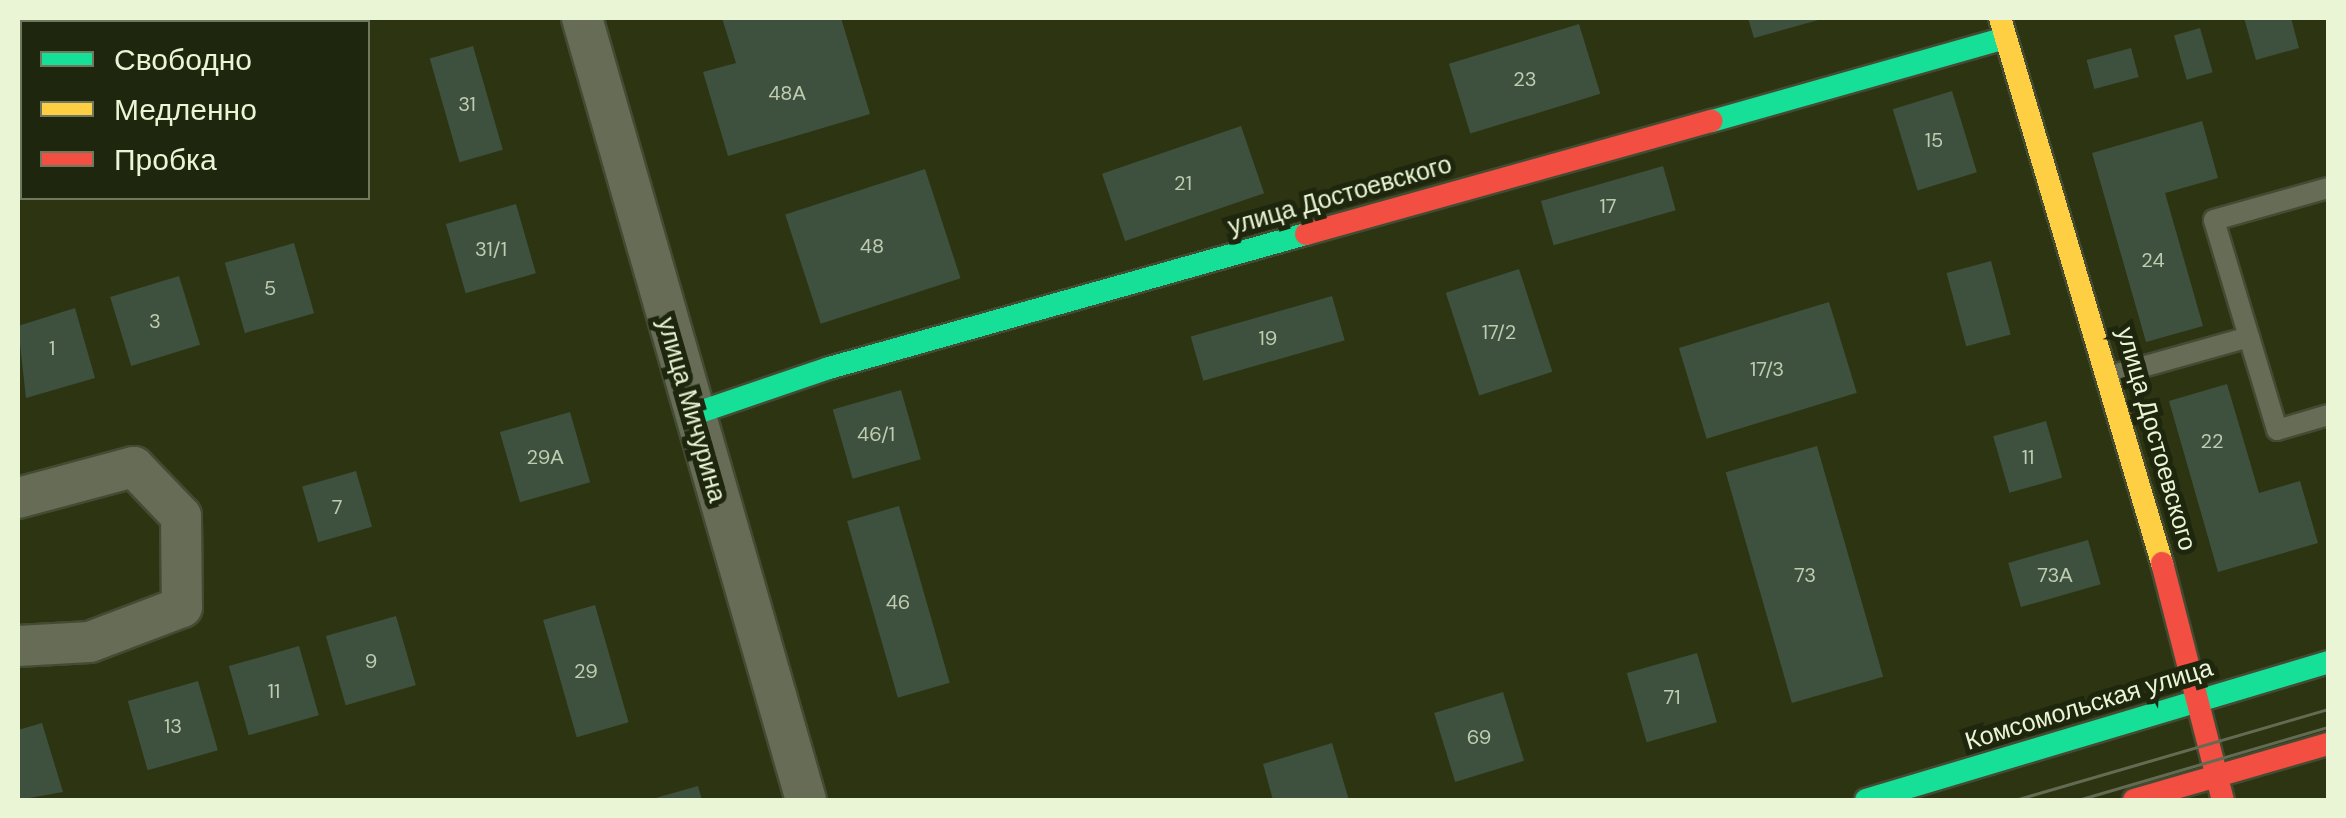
<!DOCTYPE html>
<html>
<head>
<meta charset="utf-8">
<style>
	body { margin:0 }
	#map { position:relative; width:2346px; height:818px; overflow:hidden; background:#2c3412; font-family:"DM Sans",sans-serif }
	div>[style] { position:absolute }
	[style*='--x'] { left:calc(var(--x)*1px); top:calc(var(--y)*1px); width:calc(var(--w)*1px); rotate:calc(var(--a)*1deg) }
	.building>* { inset:0; background:#3e513e; transform-origin:0 0 }
	.roads { filter:drop-shadow(2px 0 #444b33) drop-shadow(-2px 0 #444b33) drop-shadow(0 2px #444b33) drop-shadow(0 -2px #444b33) }
	.lane>* { height:20px; margin:-10px; padding:0 10px; transform-origin:10px; border-radius:10px; background:#666c56 }
	.street>* { height:40px; margin:-20px; padding:0 20px; transform-origin:20px; border-radius:20px; background:#666c56 }
	.fast>* { height:22px; margin:-11px; padding:0 11px; transform-origin:11px; border-radius:11px; background:#16e098 }
	.slow>* { height:22px; margin:-11px; padding:0 11px; transform-origin:11px; border-radius:11px; background:#ffcf43 }
	.jam>* { height:22px; margin:-11px; padding:0 11px; transform-origin:11px; border-radius:11px; background:#f24e42 }
	.tram>* { height:2.5px; margin:-1.25px; padding:0 1.25px; transform-origin:1.25px; border-radius:1.25px; background:#646b53 }
	span { translate:-50% -50%; white-space:nowrap; text-align:center; line-height:1.15; -webkit-text-stroke:10px #1f260e; paint-order:stroke }
	.number-label { font-size:20px; color:#bfccb0 }
	.number-label span { -webkit-text-stroke-width:0 }
	.street-label { font-size:25px; color:#eaf5d6 }
	.frame { position:absolute; inset:0; border:20px solid #eaf5d6; pointer-events:none }
	.legend { position:absolute; left:20px; top:20px; width:350px; height:180px; box-sizing:border-box; background:#1f260e; border:2px solid #70795e; margin:0; padding:12px 18px; list-style:none; font-size:30px; color:#eaf5d6 }
	.legend li { display:flex; align-items:center; gap:20px; height:50px }
	.legend b { width:50px; border:2px solid #70795e }
</style>
</head>
<body>
<div id="map">
	<div class="building">
		<div style="left:44px;top:18px;width:68px;height:4px"></div>
		<div style="clip-path:polygon(722px 18px,841px 18px,870px 114px,728px 156px,703px 72px,736px 63px)"></div>
		<div style="clip-path:polygon(1748px 18px,1821px 18px,1822px 19px,1754px 38px)"></div>
		<div style="clip-path:polygon(2244px 18px,2291px 18px,2299px 48px,2256px 60px)"></div>
		<div style="left:1579px;top:24px;width:73px;height:136px;rotate:73deg"></div>
		<div style="left:2200px;top:28px;width:46px;height:27px;rotate:74deg"></div>
		<div style="left:473px;top:46px;width:108px;height:45px;rotate:74deg"></div>
		<div style="left:2131px;top:48px;width:30px;height:46px;rotate:75deg"></div>
		<div style="left:1952px;top:91px;width:85px;height:62px;rotate:73deg"></div>
		<div style="clip-path:polygon(2202px 121px,2218px 178px,2165px 193px,2203px 326px,2146px 342px,2092px 153px)"></div>
		<div style="left:1241px;top:126px;width:71px;height:147px;rotate:71deg"></div>
		<div style="left:1663px;top:166px;width:46px;height:127px;rotate:74deg"></div>
		<div style="left:925px;top:169px;width:115px;height:147px;rotate:72deg"></div>
		<div style="left:516px;top:204px;width:72px;height:73px;rotate:74deg"></div>
		<div style="left:294px;top:243px;width:73px;height:72px;rotate:74deg"></div>
		<div style="left:1991px;top:261px;width:76px;height:46px;rotate:75deg"></div>
		<div style="left:1519px;top:269px;width:108px;height:77px;rotate:72deg"></div>
		<div style="left:179px;top:276px;width:72px;height:72px;rotate:73deg"></div>
		<div style="left:1332px;top:296px;width:46px;height:147px;rotate:74deg"></div>
		<div style="left:1829px;top:302px;width:95px;height:157px;rotate:73deg"></div>
		<div style="clip-path:polygon(75px 308px,95px 378px,26px 398px,18px 326px)"></div>
		<div style="clip-path:polygon(2227px 384px,2259px 493px,2300px 481px,2318px 543px,2218px 572px,2169px 401px)"></div>
		<div style="left:901px;top:390px;width:72px;height:71px;rotate:74deg"></div>
		<div style="left:570px;top:412px;width:73px;height:73px;rotate:74deg"></div>
		<div style="left:2046px;top:421px;width:59px;height:55px;rotate:74deg"></div>
		<div style="left:1817px;top:446px;width:240px;height:95px;rotate:74deg"></div>
		<div style="left:356px;top:471px;width:58px;height:56px;rotate:74deg"></div>
		<div style="left:899px;top:506px;width:184px;height:54px;rotate:74deg"></div>
		<div style="left:2088px;top:540px;width:46px;height:83px;rotate:74deg"></div>
		<div style="left:595px;top:605px;width:122px;height:54px;rotate:74deg"></div>
		<div style="left:396px;top:616px;width:72px;height:73px;rotate:74deg"></div>
		<div style="left:299px;top:646px;width:72px;height:73px;rotate:74deg"></div>
		<div style="left:1697px;top:653px;width:72px;height:73px;rotate:74deg"></div>
		<div style="left:198px;top:681px;width:72px;height:73px;rotate:74deg"></div>
		<div style="left:1503px;top:692px;width:72px;height:72px;rotate:73deg"></div>
		<div style="clip-path:polygon(42px 723px,63px 792px,18px 800px,18px 730px)"></div>
		<div style="clip-path:polygon(1332px 743px,1349px 800px,1273px 800px,1263px 764px)"></div>
		<div style="clip-path:polygon(698px 786px,702px 800px,652px 800px,652px 799px)"></div>
	</div>
	<div class="roads">
		<div class="lane">
			<div style="--x:2249;--y:337;--w:122;--a:-106.7"></div>
			<div style="--x:2214;--y:220;--w:118;--a:-15.7"></div>
			<div style="--x:2110;--y:376;--w:144;--a:-15.7"></div>
			<div style="--x:2249;--y:337;--w:97;--a:73.2"></div>
			<div style="--x:2277;--y:430;--w:53;--a:-16.4"></div>
		</div>
		<div class="street">
			<div style="--x:582;--y:18;--w:813;--a:74.02"></div>
			<div style="--x:18;--y:498;--w:120;--a:-15"></div>
			<div style="--x:134;--y:467;--w:68;--a:46.2"></div>
			<div style="--x:181;--y:516;--w:91;--a:89.4"></div>
			<div style="--x:182;--y:607;--w:98;--a:159.2"></div>
			<div style="--x:90;--y:642;--w:72;--a:176.8"></div>
		</div>
		<div class="fast">
			<div style="--x:1712;--y:121;--w:305;--a:-15.8"></div>
			<div style="--x:691;--y:415;--w:146;--a:-18.8"></div>
			<div style="--x:829;--y:368;--w:495;--a:-15.7"></div>
			<div style="--x:1866;--y:800;--w:482;--a:-16.6"></div>
		</div>
		<div class="slow">
			<div style="--x:2000;--y:18;--w:569;--a:73.45"></div>
		</div>
		<div class="jam">
			<div style="--x:1306;--y:234;--w:421;--a:-15.6"></div>
			<div style="--x:2162;--y:563;--w:245;--a:75.6"></div>
			<div style="--x:2134;--y:800;--w:202;--a:-16.1"></div>
		</div>
	</div>
	<div class="tram">
		<div style="--x:2015;--y:800;--w:326;--a:-16.2"></div>
		<div style="--x:2078;--y:800;--w:260;--a:-16.3"></div>
	</div>
	<div class="number-label">
		<span style="left:1525px;top:79px">23</span>
		<span style="left:787px;top:93px">48А</span>
		<span style="left:467px;top:104px">31</span>
		<span style="left:1934px;top:140px">15</span>
		<span style="left:1183px;top:183px">21</span>
		<span style="left:1608px;top:206px">17</span>
		<span style="left:872px;top:246px">48</span>
		<span style="left:491px;top:249px">31/1</span>
		<span style="left:2153px;top:260px">24</span>
		<span style="left:270px;top:288px">5</span>
		<span style="left:155px;top:321px">3</span>
		<span style="left:1499px;top:332px">17/2</span>
		<span style="left:1268px;top:338px">19</span>
		<span style="left:52px;top:348px">1</span>
		<span style="left:1767px;top:369px">17/3</span>
		<span style="left:876px;top:434px">46/1</span>
		<span style="left:2212px;top:441px">22</span>
		<span style="left:545px;top:457px">29А</span>
		<span style="left:2028px;top:457px">11</span>
		<span style="left:337px;top:507px">7</span>
		<span style="left:1805px;top:575px">73</span>
		<span style="left:2055px;top:575px">73А</span>
		<span style="left:898px;top:602px">46</span>
		<span style="left:371px;top:661px">9</span>
		<span style="left:586px;top:671px">29</span>
		<span style="left:274px;top:691px">11</span>
		<span style="left:1672px;top:697px">71</span>
		<span style="left:173px;top:726px">13</span>
		<span style="left:1479px;top:737px">69</span>
	</div>
	<div class="street-label">
		<span style="left:1340px;top:196px;rotate:-16deg">улица Достоевского</span>
		<span style="left:691px;top:410px;rotate:74deg">улица Мичурина</span>
		<span style="left:2156px;top:439px;rotate:74deg">улица Достоевского</span>
		<span style="left:2089px;top:705px;rotate:-17deg">Комсомольская улица</span>
	</div>
	<div class="frame"></div>
	<ul class="legend">
	<li><b style="height:12px;background:#16e098"></b>Свободно</li>
	<li><b style="height:12px;background:#ffcf43"></b>Медленно</li>
	<li><b style="height:12px;background:#f24e42"></b>Пробка</li>
	</ul>
</div>
</body>
</html>
